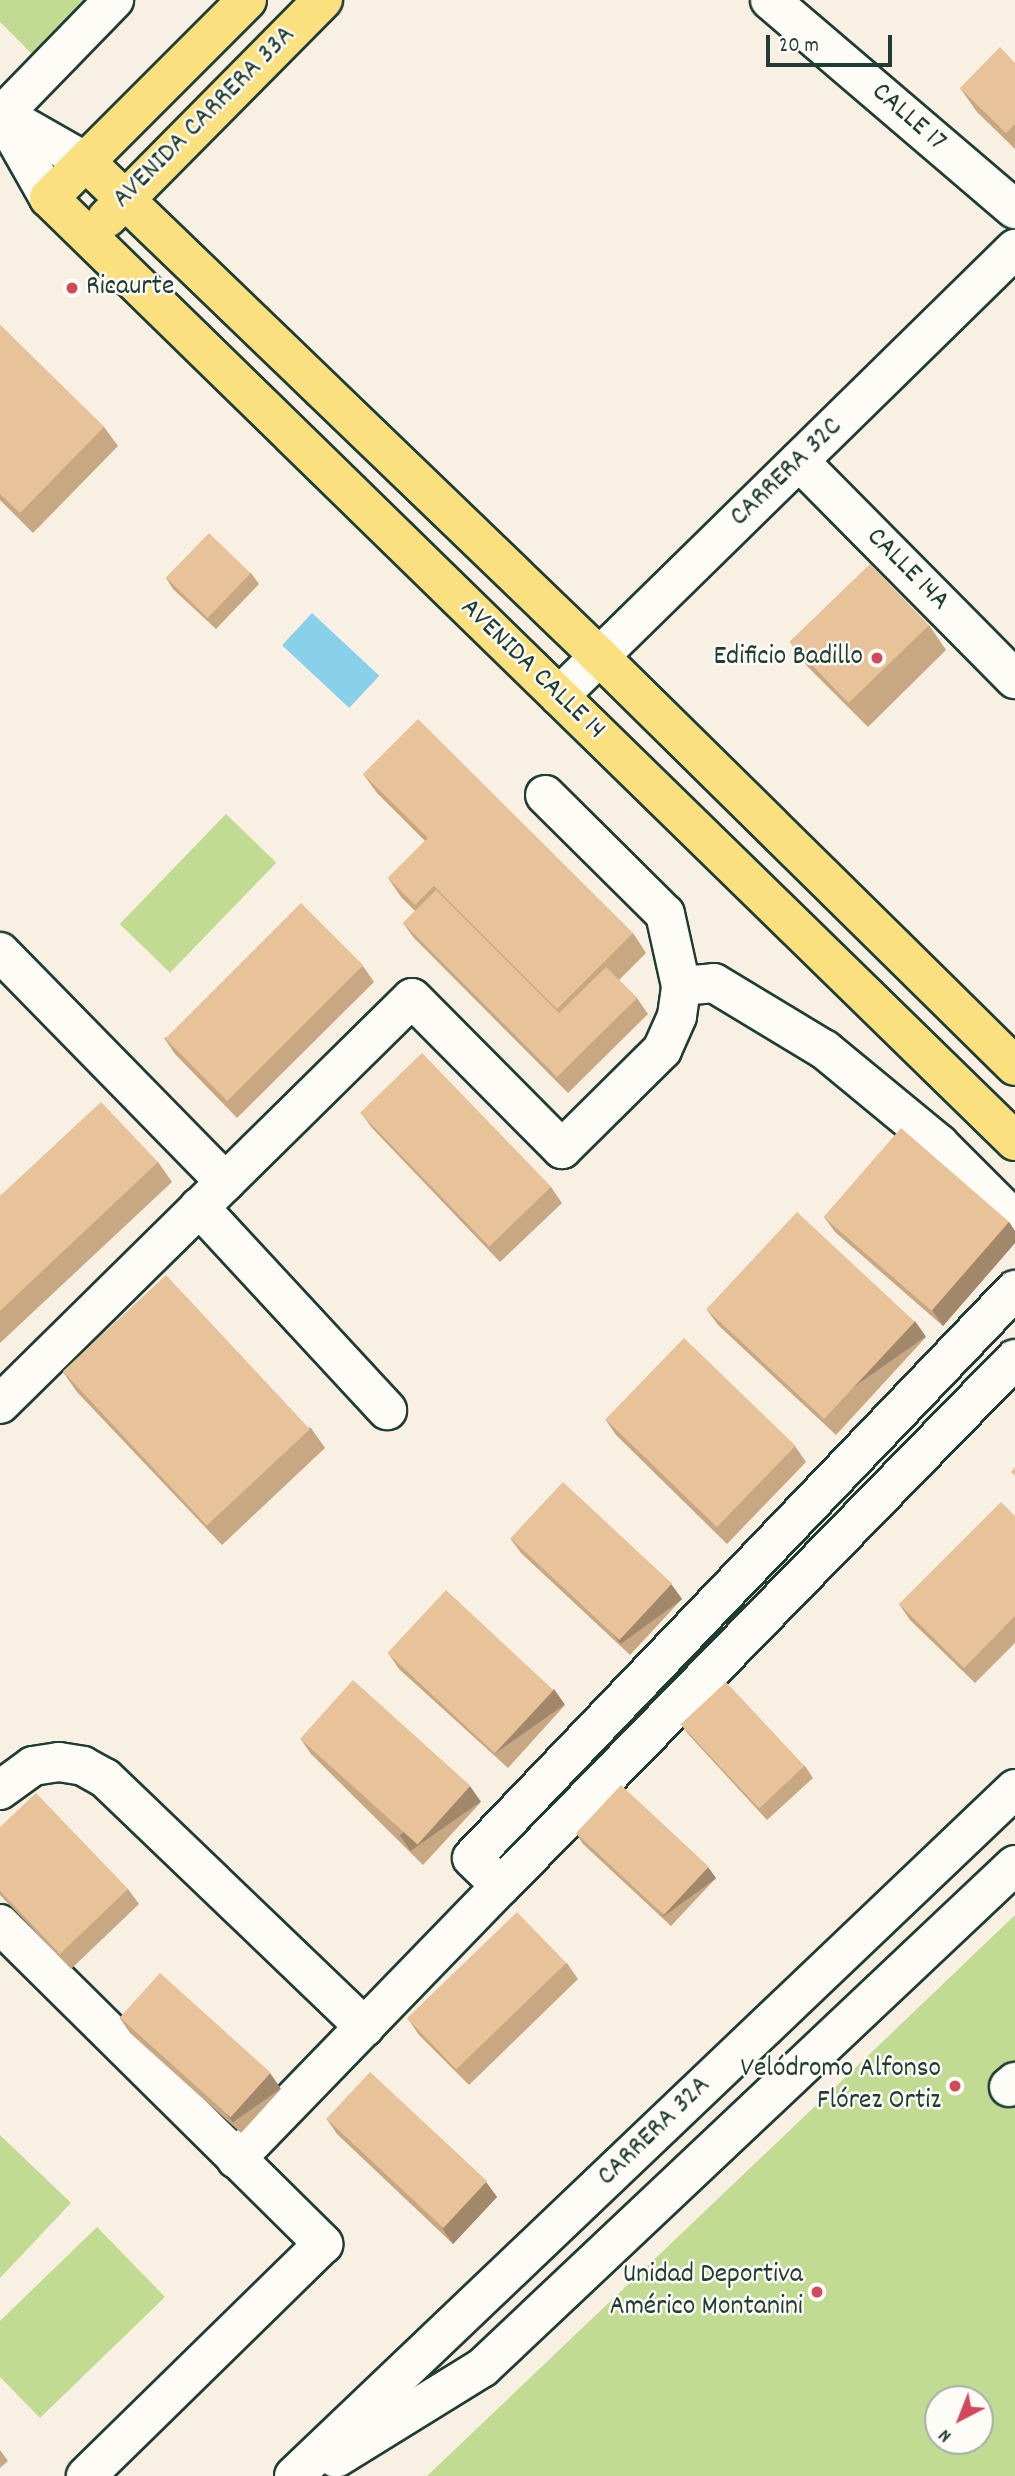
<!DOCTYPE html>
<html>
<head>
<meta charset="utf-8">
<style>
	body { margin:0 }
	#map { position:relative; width:1015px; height:2476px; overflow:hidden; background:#f9f0e4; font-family:Dekko,sans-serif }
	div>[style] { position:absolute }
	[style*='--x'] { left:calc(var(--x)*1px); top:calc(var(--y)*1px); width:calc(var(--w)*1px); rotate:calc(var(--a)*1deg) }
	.green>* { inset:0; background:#c1db92; transform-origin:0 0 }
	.water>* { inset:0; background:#89d1ea; transform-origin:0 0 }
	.roads { filter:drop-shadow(2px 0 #1f3d34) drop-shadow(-2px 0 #1f3d34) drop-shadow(0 2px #1f3d34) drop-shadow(0 -2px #1f3d34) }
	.minor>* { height:38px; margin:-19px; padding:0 19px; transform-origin:19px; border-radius:19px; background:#fdfcf7 }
	.major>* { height:38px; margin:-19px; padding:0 19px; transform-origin:19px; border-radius:19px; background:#fbe080 }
	.wall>* { inset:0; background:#c8a783 }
	.shaded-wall>* { inset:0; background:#a2886a; transform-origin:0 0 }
	.building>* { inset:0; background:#e8c298; transform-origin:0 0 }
	.dots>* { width:19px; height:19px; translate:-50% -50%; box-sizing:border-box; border:4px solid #fdfcf7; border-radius:50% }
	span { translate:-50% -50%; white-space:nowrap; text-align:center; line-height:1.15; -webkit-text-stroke:5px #fdfcf7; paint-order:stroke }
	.street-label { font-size:28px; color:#1f3d34 }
	.poi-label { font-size:28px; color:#1f3d34 }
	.left { translate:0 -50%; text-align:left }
	.right { translate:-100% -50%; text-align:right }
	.north { position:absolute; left:924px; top:2385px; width:70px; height:70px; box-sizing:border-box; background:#fdfcf7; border:2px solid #a4b0a9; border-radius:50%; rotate:222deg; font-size:19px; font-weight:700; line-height:28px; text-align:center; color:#1f3d34 }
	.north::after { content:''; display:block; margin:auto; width:24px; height:32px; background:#d1495b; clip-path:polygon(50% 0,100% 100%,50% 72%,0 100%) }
	.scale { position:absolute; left:766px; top:35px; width:126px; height:32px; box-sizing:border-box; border:4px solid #1f3d34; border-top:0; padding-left:9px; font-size:21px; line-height:24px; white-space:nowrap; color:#1f3d34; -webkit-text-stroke:5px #fdfcf7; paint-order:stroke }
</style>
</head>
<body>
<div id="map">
	<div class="green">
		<div style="clip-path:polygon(0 0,86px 0,32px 54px,0 22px)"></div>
		<div style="left:226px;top:814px;width:70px;height:153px;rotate:44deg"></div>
		<div style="clip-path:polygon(evenodd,1015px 1915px,1015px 2476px,427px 2476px,874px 2050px,1015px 1915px,938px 2399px,980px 2399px,980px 2441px,938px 2441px,938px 2399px)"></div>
		<div style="clip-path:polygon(0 2135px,71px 2203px,0 2278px)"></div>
		<div style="clip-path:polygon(97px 2227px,165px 2297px,40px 2418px,0 2377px,0 2321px)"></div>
	</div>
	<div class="water">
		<div style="left:312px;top:613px;width:92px;height:44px;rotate:43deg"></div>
	</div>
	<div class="roads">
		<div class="minor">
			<div style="--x:770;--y:0;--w:322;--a:40.5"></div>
			<div style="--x:0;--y:113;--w:99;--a:29.7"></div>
			<div style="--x:2;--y:115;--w:161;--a:-45.8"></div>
			<div style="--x:2;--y:115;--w:95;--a:60.5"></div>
			<div style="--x:799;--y:461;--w:307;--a:45.3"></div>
			<div style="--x:559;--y:696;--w:639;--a:-44.43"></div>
			<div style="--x:0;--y:952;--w:322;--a:45.6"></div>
			<div style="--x:681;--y:986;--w:33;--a:-5"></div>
			<div style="--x:714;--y:983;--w:130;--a:31.1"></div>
			<div style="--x:825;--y:1050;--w:148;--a:39.5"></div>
			<div style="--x:939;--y:1144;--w:107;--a:45"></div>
			<div style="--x:199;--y:1207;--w:277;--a:47.2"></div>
			<div style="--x:0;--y:1404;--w:578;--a:-44.58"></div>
			<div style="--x:412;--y:998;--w:213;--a:45.2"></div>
			<div style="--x:562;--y:1149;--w:141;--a:-44.7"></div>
			<div style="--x:662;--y:1050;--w:37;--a:-66"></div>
			<div style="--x:677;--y:1016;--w:30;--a:-82"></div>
			<div style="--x:681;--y:986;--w:74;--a:-102.5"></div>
			<div style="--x:665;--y:914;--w:169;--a:-135.2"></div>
			<div style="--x:0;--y:1790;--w:41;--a:-36"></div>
			<div style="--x:33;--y:1766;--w:26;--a:-9"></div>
			<div style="--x:59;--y:1762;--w:24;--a:9"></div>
			<div style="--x:83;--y:1766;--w:25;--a:29"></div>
			<div style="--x:105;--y:1778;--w:360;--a:43.8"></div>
			<div style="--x:501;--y:1886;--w:736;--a:-45.72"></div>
			<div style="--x:0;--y:1924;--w:455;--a:44.7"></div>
			<div style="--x:323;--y:2244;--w:332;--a:135.6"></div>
			<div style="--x:1009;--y:2087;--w:8;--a:-40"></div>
			<div style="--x:236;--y:2159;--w:380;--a:-45.9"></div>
			<div style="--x:501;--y:1886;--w:40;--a:-136"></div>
			<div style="--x:472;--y:1858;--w:786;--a:-46.29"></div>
			<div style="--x:336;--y:2458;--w:172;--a:-31.7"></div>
			<div style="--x:482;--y:2368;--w:733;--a:-43.34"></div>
			<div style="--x:294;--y:2476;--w:996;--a:-43.62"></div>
		</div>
		<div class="major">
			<div style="--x:247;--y:0;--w:280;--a:135"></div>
			<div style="--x:49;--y:198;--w:1350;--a:44.31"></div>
			<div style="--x:86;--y:162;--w:712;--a:43.92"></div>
			<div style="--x:599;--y:656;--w:584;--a:44.58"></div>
			<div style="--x:107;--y:218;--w:307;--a:-45.3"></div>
		</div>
	</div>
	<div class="wall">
		<div style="clip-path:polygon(1015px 63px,1015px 149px,977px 112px,960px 88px)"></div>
		<div style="clip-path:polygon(0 325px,104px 427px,118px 446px,33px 533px,0 500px)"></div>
		<div style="clip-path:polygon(251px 573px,259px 584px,216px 629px,173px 589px,166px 578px)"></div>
		<div style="clip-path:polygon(929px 625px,946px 650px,868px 727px,807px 666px,790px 642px)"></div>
		<div style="clip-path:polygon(363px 774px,633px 933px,646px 953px,619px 980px,637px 998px,648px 1014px,568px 1093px,414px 938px,403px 923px,415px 911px,401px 897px,388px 878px,425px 841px,377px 793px)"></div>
		<div style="clip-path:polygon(363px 966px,374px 982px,237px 1118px,175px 1054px,164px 1038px)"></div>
		<div style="clip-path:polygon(361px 1113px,551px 1187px,562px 1203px,500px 1262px,372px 1128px)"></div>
		<div style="clip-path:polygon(158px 1162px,172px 1182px,0 1343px,0 1196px)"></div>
		<div style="clip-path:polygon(824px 1217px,1009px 1222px,1015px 1231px,1015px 1243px,943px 1326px,835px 1232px)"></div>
		<div style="clip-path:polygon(707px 1310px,926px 1337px,836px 1435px,718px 1325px)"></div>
		<div style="clip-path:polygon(63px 1372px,311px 1428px,325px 1448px,222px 1545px,77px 1392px)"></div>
		<div style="clip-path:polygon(605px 1419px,795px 1446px,806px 1462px,727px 1544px,616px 1435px)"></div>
		<div style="clip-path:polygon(1015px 1516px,1015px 1643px,975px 1683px,910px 1620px,899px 1604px)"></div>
		<div style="clip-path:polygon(510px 1538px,671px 1584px,682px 1599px,630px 1655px,521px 1553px)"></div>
		<div style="clip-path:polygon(388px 1653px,565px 1705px,508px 1768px,399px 1669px)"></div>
		<div style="clip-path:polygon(680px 1723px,805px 1766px,813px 1778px,767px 1820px,688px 1734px)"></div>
		<div style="clip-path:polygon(300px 1738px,481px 1802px,423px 1865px,311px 1754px)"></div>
		<div style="clip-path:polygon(0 1827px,128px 1889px,139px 1904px,71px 1969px,0 1895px)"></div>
		<div style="clip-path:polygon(576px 1833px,716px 1878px,671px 1926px,583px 1844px)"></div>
		<div style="clip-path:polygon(567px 1963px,578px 1979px,469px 2085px,419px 2035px,408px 2019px)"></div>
		<div style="clip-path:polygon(119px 2017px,281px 2089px,241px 2133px,130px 2033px)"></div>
		<div style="clip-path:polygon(326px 2118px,486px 2182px,497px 2197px,453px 2244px,337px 2134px)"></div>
		<div style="clip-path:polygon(0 2450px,8px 2461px,0 2468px)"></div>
	</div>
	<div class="shaded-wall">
		<div style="clip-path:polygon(1009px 1222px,1015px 1231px,1015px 1243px,943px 1326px,932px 1310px)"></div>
		<div style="left:915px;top:1321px;width:19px;height:133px;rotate:55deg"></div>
		<div style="left:671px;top:1584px;width:19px;height:76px;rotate:54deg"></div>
		<div style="left:554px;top:1689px;width:19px;height:85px;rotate:55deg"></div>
		<div style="left:470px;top:1786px;width:19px;height:86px;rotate:55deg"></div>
		<div style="left:708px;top:1867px;width:14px;height:65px;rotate:54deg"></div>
		<div style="left:270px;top:2073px;width:19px;height:59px;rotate:55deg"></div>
		<div style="clip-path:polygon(486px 2182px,497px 2197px,453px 2244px,442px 2228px)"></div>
	</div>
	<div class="building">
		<div style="clip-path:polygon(1000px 47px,1015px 63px,1015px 124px,1006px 133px,960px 88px)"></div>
		<div style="clip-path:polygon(0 325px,104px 427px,20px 513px,0 494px)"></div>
		<div style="left:209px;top:533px;width:58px;height:62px;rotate:44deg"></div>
		<div style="left:870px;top:564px;width:85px;height:112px;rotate:46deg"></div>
		<div style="clip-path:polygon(418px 719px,633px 933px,557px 1009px,434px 886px,415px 905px,388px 878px,428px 838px,363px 774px)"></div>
		<div style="clip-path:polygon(436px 890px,559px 1013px,606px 967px,637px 998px,557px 1077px,403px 923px)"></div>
		<div style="left:301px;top:903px;width:88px;height:192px;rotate:45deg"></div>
		<div style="left:422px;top:1053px;width:186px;height:86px;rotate:46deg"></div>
		<div style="clip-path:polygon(101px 1102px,158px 1162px,0 1311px,0 1196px)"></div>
		<div style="left:901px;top:1128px;width:143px;height:118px;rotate:41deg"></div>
		<div style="left:797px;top:1212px;width:161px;height:133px;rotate:43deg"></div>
		<div style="left:166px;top:1275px;width:211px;height:141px;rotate:47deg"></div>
		<div style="left:684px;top:1338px;width:155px;height:113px;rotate:44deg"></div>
		<div style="clip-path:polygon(1015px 1467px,1015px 1476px,1011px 1472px)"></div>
		<div style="left:563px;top:1482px;width:149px;height:77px;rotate:43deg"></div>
		<div style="clip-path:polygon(1001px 1502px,1015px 1516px,1015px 1616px,964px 1668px,899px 1604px)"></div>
		<div style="left:446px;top:1590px;width:147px;height:86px;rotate:43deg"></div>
		<div style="left:353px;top:1680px;width:158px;height:79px;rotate:42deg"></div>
		<div style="left:726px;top:1682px;width:115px;height:62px;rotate:47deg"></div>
		<div style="left:621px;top:1785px;width:120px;height:66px;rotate:43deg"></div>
		<div style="clip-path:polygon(36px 1793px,128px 1889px,60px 1954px,0 1891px,0 1827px)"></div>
		<div style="left:517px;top:1912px;width:71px;height:153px;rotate:46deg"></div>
		<div style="left:160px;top:1973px;width:149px;height:60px;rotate:42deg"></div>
		<div style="left:370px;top:2072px;width:160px;height:64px;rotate:43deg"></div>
	</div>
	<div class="dots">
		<div style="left:72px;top:288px;background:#d1495b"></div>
		<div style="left:877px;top:658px;background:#d1495b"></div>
		<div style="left:955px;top:2086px;background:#d1495b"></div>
		<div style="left:817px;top:2292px;background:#d1495b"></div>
	</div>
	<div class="street-label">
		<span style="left:205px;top:118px;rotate:-45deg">AVENIDA CARRERA 33A</span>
		<span style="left:908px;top:118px;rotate:41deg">CALLE 17</span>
		<span style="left:787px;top:473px;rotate:-44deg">CARRERA 32C</span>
		<span style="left:907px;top:570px;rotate:45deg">CALLE 14A</span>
		<span style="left:532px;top:670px;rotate:44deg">AVENIDA CALLE 14</span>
		<span style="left:655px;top:2132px;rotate:-44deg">CARRERA 32A</span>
	</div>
	<div class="poi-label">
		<span class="left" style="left:86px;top:288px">Ricaurte</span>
		<span class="right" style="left:863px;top:658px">Edificio Badillo</span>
		<span class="right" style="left:941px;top:2086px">Velódromo Alfonso<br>Flórez Ortiz</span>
		<span class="right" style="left:803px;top:2292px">Unidad Deportiva<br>Américo Montanini</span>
	</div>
	<div class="north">N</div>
	<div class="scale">20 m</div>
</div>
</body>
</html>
